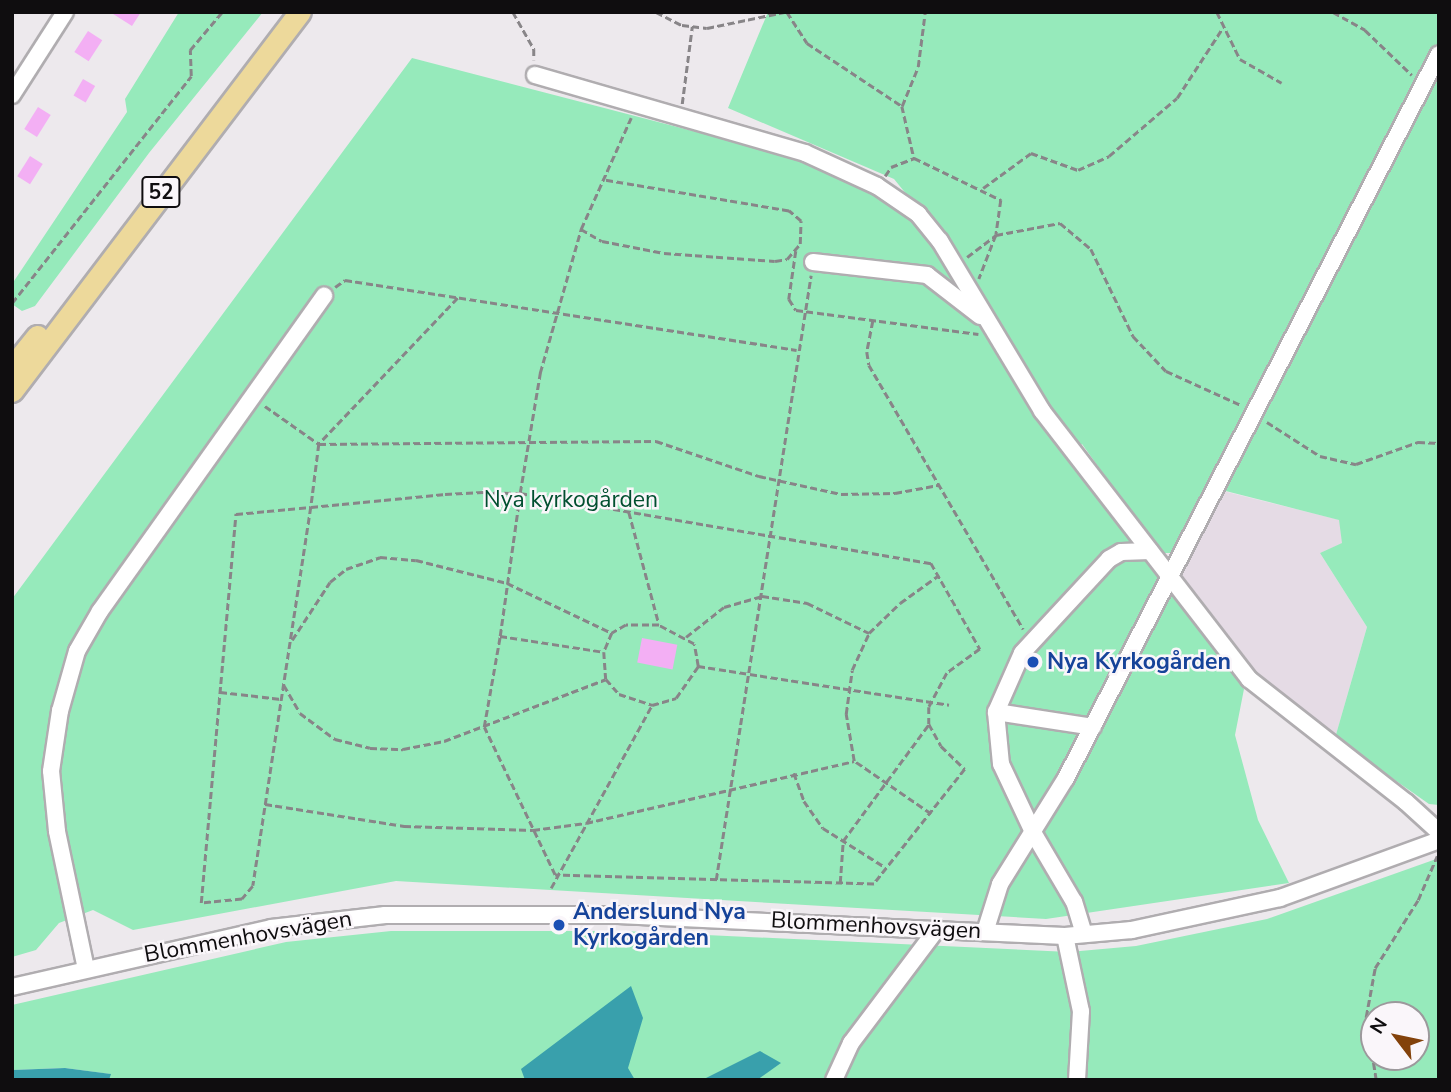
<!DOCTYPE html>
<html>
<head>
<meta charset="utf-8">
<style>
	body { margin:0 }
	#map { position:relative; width:1451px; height:1092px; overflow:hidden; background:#ede9ed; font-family:"Nunito Sans",sans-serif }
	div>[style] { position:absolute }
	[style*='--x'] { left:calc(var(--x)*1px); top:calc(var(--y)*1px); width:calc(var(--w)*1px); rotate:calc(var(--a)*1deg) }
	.built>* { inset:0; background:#e5dbe5 }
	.green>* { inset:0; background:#96eabb }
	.water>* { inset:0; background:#39a0ac }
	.building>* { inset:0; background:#f3aff4; transform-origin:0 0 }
	.path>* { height:2.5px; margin-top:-1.25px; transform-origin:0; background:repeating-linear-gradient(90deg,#888588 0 7px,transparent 0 10.5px) }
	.roads { filter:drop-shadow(2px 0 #b0adb0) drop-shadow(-2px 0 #b0adb0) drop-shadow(0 2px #b0adb0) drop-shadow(0 -2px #b0adb0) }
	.minor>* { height:16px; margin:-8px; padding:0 8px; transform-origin:8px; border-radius:8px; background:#fff }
	.major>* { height:21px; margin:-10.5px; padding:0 10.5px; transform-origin:10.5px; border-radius:10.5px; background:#edd99b }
	.dots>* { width:19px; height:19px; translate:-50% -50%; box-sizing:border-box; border:4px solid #faf6fa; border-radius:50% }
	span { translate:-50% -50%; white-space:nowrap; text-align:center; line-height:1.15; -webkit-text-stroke:5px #faf6fa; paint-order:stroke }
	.shield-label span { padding:2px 5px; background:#faf6fa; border:2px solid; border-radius:5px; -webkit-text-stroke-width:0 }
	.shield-label { font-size:21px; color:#0f0d0f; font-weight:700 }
	.park-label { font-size:23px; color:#004f2f }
	.transit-label { font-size:23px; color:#164399; font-weight:700 }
	.left { translate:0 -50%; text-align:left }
	.street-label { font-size:23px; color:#0f0d0f }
	.frame { position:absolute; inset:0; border:14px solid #0f0d0f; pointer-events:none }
	.north { position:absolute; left:1360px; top:1001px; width:70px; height:70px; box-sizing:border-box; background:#faf6fa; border:2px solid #9c999c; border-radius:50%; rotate:302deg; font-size:19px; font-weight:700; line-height:28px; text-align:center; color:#0f0d0f }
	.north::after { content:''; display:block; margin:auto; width:24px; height:32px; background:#83420b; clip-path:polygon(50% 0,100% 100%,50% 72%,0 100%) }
</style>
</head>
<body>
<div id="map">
	<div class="built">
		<div style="clip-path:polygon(1223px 491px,1340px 520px,1343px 543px,1320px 553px,1367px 627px,1335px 738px,1252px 675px,1178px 575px)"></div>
	</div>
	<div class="green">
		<div style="clip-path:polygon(179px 12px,263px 12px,149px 153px,35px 306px,22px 311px,12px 304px,12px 284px,127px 112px,125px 99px)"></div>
		<div style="clip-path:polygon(768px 12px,1439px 12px,1439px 805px,1429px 804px,1335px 738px,1367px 627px,1320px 553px,1342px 543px,1339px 520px,1206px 486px,1173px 553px,1160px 553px,1082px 444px,1068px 455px,1244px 689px,1235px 735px,1258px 820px,1289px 883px,1046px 919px,396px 881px,133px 930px,93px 910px,59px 923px,36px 950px,12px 957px,12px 599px,412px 58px,797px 158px,873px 192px,920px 224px,957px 277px,969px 271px,894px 179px,728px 108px)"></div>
		<div style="clip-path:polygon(evenodd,1439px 858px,1439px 1080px,109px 1080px,110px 1074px,65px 1068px,12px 1070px,12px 1005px,286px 942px,391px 931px,622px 931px,1069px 952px,1136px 946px,1267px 919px,1439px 858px,1374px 1015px,1416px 1015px,1416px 1057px,1374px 1057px,1374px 1015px)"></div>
	</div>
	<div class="water">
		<div style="clip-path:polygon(631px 986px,643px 1018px,628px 1068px,635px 1080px,525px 1080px,521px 1069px)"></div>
		<div style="clip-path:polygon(760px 1051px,781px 1063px,757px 1080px,702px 1080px)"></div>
		<div style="clip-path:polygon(65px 1068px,111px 1074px,109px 1080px,12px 1080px,12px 1070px)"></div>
	</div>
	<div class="building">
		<div style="clip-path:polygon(110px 12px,141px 12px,132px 26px)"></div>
		<div style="left:88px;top:31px;width:17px;height:25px;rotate:33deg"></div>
		<div style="left:83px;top:79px;width:14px;height:19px;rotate:30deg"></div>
		<div style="left:38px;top:107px;width:15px;height:26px;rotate:32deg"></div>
		<div style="left:30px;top:156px;width:15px;height:24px;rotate:32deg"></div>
		<div style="left:642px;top:638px;width:36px;height:25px;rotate:11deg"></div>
	</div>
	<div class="path">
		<div style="--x:513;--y:12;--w:43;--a:60.4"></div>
		<div style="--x:534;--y:49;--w:11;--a:90"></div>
		<div style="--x:656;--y:12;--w:29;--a:27"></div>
		<div style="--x:682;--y:25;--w:25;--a:7"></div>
		<div style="--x:707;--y:28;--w:79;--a:-11.7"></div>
		<div style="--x:787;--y:12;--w:37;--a:57"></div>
		<div style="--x:807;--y:43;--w:114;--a:33.6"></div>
		<div style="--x:902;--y:106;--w:53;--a:77"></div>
		<div style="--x:914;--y:158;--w:97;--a:25.8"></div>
		<div style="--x:1001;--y:200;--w:35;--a:98"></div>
		<div style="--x:996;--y:235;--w:65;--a:-10.6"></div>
		<div style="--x:1060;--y:223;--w:40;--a:40"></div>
		<div style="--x:1091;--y:249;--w:97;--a:64.2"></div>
		<div style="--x:1133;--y:336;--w:48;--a:46.7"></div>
		<div style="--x:1166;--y:371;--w:82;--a:24.4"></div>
		<div style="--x:1217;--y:12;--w:52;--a:63.9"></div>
		<div style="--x:1240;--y:59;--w:48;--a:29.7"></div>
		<div style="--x:1333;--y:12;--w:37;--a:29"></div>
		<div style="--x:1365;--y:30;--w:65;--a:43.8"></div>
		<div style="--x:682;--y:104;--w:78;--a:-82.6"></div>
		<div style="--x:902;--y:106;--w:42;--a:-67.7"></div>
		<div style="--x:918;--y:67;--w:55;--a:-82.7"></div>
		<div style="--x:885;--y:176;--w:11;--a:-56"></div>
		<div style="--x:891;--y:167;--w:25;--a:-21"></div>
		<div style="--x:983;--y:188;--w:59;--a:-36.1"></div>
		<div style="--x:1031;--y:153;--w:50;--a:19.9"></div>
		<div style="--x:1078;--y:170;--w:34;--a:-24"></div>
		<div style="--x:1109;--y:156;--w:89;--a:-40.5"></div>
		<div style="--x:1177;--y:98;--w:82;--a:-56.9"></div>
		<div style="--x:581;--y:229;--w:24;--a:30"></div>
		<div style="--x:602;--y:241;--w:63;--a:11"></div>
		<div style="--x:664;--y:253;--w:111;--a:4.1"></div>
		<div style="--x:775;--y:261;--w:12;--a:-9"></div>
		<div style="--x:787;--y:259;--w:20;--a:-49"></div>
		<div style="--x:800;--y:244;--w:23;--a:-88"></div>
		<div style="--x:801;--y:221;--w:16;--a:-140"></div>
		<div style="--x:789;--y:211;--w:189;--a:-170.5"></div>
		<div style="--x:796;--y:251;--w:49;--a:98.3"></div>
		<div style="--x:789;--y:299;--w:13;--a:58"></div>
		<div style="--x:796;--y:310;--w:184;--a:7.5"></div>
		<div style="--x:967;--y:257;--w:36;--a:-37"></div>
		<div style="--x:996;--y:235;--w:47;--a:111.1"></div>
		<div style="--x:335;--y:287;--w:12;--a:-35"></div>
		<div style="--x:345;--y:280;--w:457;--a:8.8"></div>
		<div style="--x:458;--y:298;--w:202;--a:133.6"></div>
		<div style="--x:319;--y:444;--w:64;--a:97.2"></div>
		<div style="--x:311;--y:507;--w:383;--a:98.7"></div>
		<div style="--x:253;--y:886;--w:17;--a:130"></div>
		<div style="--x:242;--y:899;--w:41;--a:174.4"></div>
		<div style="--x:201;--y:903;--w:391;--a:-84.9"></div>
		<div style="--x:236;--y:514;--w:75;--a:-5.3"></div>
		<div style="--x:311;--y:507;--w:135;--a:-5.5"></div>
		<div style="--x:445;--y:494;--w:38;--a:-3"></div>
		<div style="--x:483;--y:492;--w:37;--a:2"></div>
		<div style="--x:520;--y:493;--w:417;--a:9.7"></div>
		<div style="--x:931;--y:563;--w:99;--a:60.3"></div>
		<div style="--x:980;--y:649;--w:41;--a:144"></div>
		<div style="--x:947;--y:673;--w:38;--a:118"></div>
		<div style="--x:929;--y:707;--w:17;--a:90"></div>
		<div style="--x:929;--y:724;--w:25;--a:61"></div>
		<div style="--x:941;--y:746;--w:33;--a:44"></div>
		<div style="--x:965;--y:769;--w:147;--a:128.4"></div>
		<div style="--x:874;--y:884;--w:319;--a:-178.4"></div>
		<div style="--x:555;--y:875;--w:164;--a:-115.6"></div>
		<div style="--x:484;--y:727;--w:92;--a:-80"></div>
		<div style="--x:500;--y:636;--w:144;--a:-82"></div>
		<div style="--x:520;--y:493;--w:122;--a:-80.5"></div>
		<div style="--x:540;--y:373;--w:150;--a:-74.1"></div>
		<div style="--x:581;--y:229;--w:122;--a:-65.8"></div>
		<div style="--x:12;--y:303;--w:289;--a:-51.7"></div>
		<div style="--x:191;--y:76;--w:26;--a:-92"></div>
		<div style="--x:190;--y:50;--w:50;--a:-49.9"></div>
		<div style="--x:873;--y:321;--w:32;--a:101"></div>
		<div style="--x:867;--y:352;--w:13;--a:81"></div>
		<div style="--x:869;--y:365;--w:306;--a:59.7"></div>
		<div style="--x:265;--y:406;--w:66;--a:35.1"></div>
		<div style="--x:319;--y:444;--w:337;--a:-0.5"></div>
		<div style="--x:656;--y:441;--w:109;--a:18.8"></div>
		<div style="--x:759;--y:476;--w:84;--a:12.4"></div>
		<div style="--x:841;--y:494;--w:54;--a:-1.1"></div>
		<div style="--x:895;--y:493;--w:44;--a:-10.5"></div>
		<div style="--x:1267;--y:422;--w:63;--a:32.7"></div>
		<div style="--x:1320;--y:456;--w:37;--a:13"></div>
		<div style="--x:1356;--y:464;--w:66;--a:-19.5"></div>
		<div style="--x:1418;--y:442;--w:21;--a:3"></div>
		<div style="--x:629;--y:512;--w:116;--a:75"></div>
		<div style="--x:500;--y:636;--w:105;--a:8.7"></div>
		<div style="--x:686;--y:637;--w:48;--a:-38.3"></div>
		<div style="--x:724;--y:607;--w:40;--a:-16"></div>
		<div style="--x:762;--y:596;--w:46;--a:8.8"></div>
		<div style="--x:807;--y:603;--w:69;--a:25.8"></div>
		<div style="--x:292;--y:640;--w:69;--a:-56.8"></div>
		<div style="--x:330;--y:582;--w:21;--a:-39"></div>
		<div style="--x:346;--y:569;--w:36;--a:-19"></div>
		<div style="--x:380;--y:557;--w:36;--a:5"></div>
		<div style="--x:416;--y:560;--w:94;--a:14.2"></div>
		<div style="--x:507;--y:583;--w:116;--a:25.5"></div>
		<div style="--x:698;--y:666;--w:22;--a:-100"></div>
		<div style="--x:694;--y:644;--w:40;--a:-152"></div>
		<div style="--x:659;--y:625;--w:33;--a:180"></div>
		<div style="--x:626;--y:625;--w:16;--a:150"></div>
		<div style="--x:612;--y:633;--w:21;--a:113"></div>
		<div style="--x:604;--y:652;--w:27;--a:86"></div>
		<div style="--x:606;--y:679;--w:20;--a:49"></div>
		<div style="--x:619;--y:694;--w:35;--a:18"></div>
		<div style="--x:652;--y:705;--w:25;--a:-16"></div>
		<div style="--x:676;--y:698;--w:39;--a:-55"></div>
		<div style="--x:698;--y:666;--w:254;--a:8.8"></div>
		<div style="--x:284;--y:685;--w:32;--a:60"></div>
		<div style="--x:300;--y:713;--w:44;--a:36.6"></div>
		<div style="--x:335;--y:739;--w:36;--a:14"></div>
		<div style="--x:370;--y:748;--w:33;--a:2"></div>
		<div style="--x:403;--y:749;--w:42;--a:-11"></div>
		<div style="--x:444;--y:741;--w:173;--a:-20.9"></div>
		<div style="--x:220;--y:692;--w:61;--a:6.5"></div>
		<div style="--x:794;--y:773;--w:30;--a:70"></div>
		<div style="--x:804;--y:801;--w:33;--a:55"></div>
		<div style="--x:823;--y:828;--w:73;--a:32.2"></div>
		<div style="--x:265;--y:804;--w:141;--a:9"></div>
		<div style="--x:404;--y:826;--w:129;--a:1.8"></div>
		<div style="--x:533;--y:830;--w:53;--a:-7.5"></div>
		<div style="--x:586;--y:823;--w:275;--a:-13"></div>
		<div style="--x:931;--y:814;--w:93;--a:-145.5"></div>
		<div style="--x:854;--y:761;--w:48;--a:-99.7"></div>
		<div style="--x:846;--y:714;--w:44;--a:-82.2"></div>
		<div style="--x:852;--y:670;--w:41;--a:-65.3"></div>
		<div style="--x:869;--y:633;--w:43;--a:-44.1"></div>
		<div style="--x:900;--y:603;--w:48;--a:-35.7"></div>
		<div style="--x:716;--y:880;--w:612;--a:-81.08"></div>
		<div style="--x:840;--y:883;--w:42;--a:-85.9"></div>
		<div style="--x:843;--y:841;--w:145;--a:-53.7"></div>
		<div style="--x:551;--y:888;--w:209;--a:-61.1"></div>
		<div style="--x:1376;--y:1080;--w:64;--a:-99"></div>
		<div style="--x:1366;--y:1017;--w:50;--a:-79.6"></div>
		<div style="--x:1375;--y:968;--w:80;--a:-57.7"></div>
		<div style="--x:1418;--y:900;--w:48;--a:-66.6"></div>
	</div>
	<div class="roads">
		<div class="minor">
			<div style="--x:535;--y:75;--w:281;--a:16.1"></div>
			<div style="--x:805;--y:153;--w:79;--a:24.6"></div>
			<div style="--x:877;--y:186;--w:50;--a:34.3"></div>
			<div style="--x:918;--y:214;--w:35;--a:51"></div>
			<div style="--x:940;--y:241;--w:198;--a:59"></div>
			<div style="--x:1042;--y:411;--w:339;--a:52.3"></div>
			<div style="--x:1249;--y:679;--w:199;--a:38.1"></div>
			<div style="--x:1406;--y:802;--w:45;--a:42.3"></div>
			<div style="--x:12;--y:95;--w:98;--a:-57.4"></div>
			<div style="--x:813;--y:262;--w:115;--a:6.5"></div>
			<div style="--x:927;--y:275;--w:67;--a:37.7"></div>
			<div style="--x:996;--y:712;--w:98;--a:8.8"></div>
			<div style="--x:985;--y:932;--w:50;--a:-72.6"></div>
			<div style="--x:1000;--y:884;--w:125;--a:-58.1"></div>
			<div style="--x:1066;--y:778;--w:814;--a:-62.74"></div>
			<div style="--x:1084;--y:934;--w:34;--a:-107"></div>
			<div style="--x:1074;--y:902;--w:79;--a:-120.5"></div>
			<div style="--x:1034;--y:834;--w:77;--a:-115.2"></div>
			<div style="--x:1001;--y:764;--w:52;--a:-95.5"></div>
			<div style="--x:996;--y:712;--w:64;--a:-66.2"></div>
			<div style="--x:1022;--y:653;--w:128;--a:-47.2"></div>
			<div style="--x:1109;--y:559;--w:14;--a:-30"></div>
			<div style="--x:1121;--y:552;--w:29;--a:-2"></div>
			<div style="--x:1065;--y:936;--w:77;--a:78"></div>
			<div style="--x:1081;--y:1011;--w:69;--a:93.3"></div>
			<div style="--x:86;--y:969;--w:141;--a:-101.9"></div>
			<div style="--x:57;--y:831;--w:60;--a:-95.7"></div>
			<div style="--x:51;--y:771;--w:61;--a:-81.5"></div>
			<div style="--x:60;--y:711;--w:62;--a:-74.2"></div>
			<div style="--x:77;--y:651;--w:46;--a:-60.1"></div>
			<div style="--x:100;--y:611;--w:387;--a:-54.6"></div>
			<div style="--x:12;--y:987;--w:266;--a:-12.8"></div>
			<div style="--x:271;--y:928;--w:115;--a:-6.5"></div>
			<div style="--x:385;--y:915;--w:233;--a:0"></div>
			<div style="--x:618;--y:915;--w:447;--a:2.7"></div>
			<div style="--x:1065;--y:936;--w:67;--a:-5.1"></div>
			<div style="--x:1132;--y:930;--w:151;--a:-12.2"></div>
			<div style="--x:1280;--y:898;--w:169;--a:-20"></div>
			<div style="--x:834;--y:1080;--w:41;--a:-65.3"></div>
			<div style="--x:851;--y:1043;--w:143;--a:-53"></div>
		</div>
		<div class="major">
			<div style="--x:12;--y:367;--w:40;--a:-51"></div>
			<div style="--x:12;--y:391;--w:476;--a:-52.8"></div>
		</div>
	</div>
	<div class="dots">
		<div style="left:1033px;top:662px;background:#1a4fb4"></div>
		<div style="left:559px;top:925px;background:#1a4fb4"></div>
	</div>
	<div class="shield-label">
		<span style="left:161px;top:192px">52</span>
	</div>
	<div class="park-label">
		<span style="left:571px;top:500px">Nya kyrkogården</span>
	</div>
	<div class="transit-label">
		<span class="left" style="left:1047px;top:662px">Nya Kyrkogården</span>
		<span class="left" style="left:573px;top:925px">Anderslund Nya<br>Kyrkogården</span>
	</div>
	<div class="street-label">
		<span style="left:876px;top:926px;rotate:3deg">Blommenhovsvägen</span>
		<span style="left:248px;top:937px;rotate:-10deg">Blommenhovsvägen</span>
	</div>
	<div class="frame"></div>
	<div class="north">N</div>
</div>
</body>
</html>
